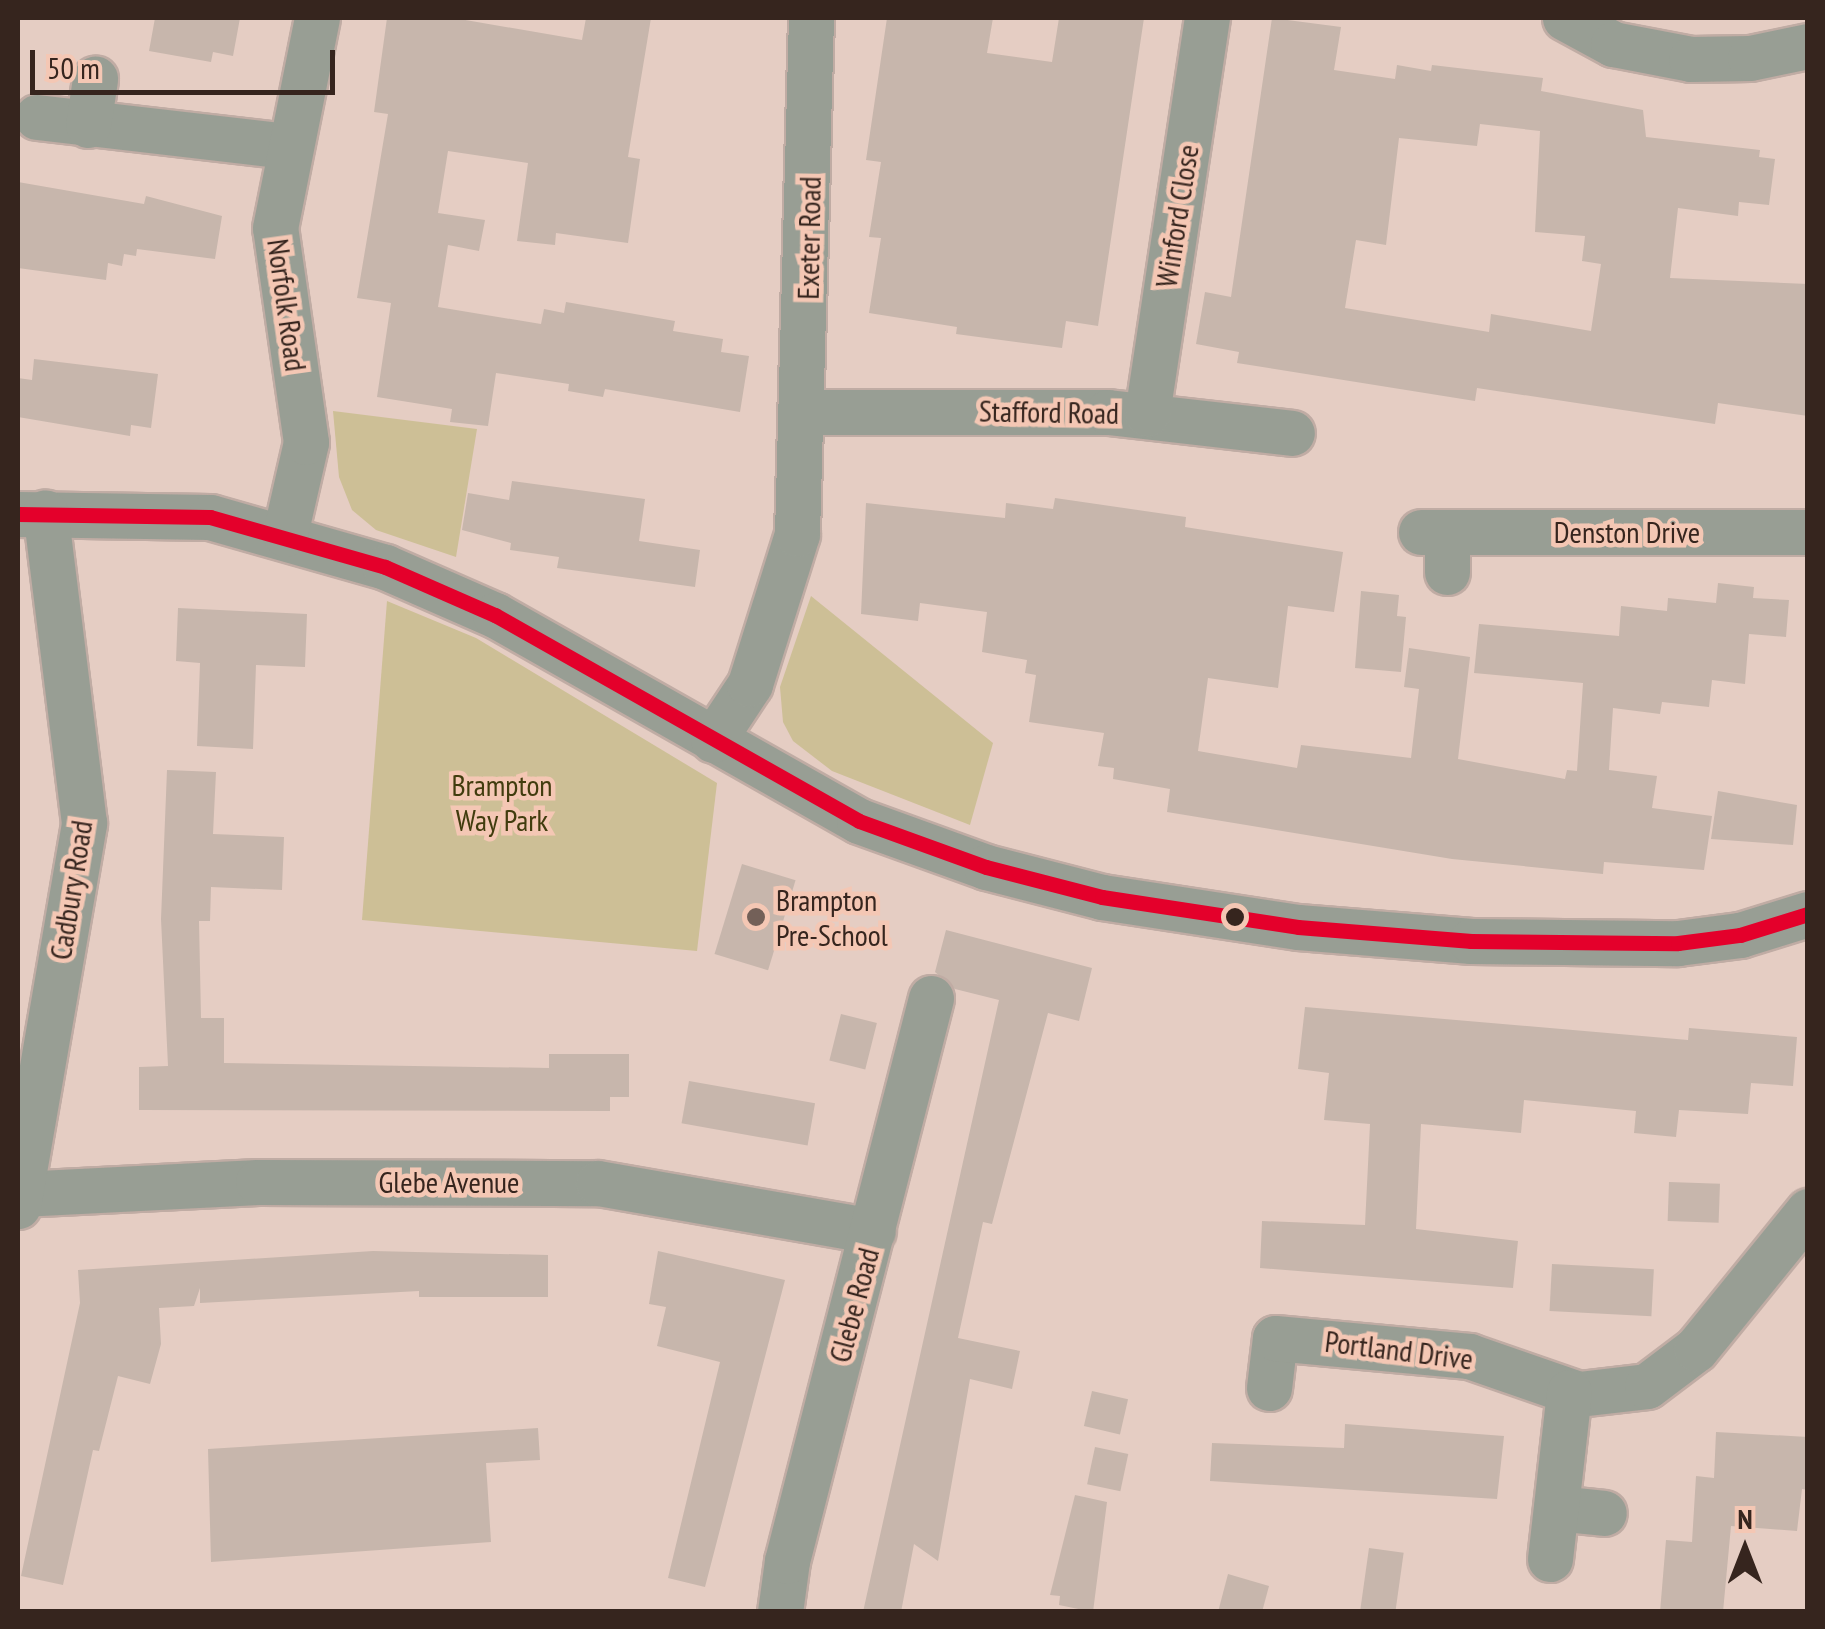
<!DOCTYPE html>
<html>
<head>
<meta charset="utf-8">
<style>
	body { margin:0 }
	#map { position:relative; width:1825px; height:1629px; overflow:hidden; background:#e5cdc3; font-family:"PT Sans Narrow",sans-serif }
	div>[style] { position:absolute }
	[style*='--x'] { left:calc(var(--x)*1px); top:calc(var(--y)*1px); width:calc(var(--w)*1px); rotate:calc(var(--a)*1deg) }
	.green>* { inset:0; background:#cdbf96 }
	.building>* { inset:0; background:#c7b6ac; transform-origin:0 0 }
	.roads { filter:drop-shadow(2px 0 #c0aca4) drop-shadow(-2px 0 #c0aca4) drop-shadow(0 2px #c0aca4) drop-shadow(0 -2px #c0aca4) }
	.minor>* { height:45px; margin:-22.5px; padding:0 22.5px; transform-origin:22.5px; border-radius:22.5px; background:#989e94 }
	.bus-1>* { height:15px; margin:-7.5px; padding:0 7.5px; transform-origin:7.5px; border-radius:7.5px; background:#e4002b }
	.dots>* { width:28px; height:28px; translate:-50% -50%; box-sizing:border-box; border:5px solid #f4c7b4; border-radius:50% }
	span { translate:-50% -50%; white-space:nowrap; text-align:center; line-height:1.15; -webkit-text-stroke:9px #f4c7b4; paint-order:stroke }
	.street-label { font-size:30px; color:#36251e }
	.park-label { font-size:30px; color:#413c0e }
	.poi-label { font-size:30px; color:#36251e }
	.left { translate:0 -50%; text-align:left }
	.frame { position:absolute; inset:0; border:20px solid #36251e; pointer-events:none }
	.north { position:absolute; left:1695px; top:1499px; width:100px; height:100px; -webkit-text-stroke:8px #f4c7b4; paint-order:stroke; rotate:0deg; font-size:28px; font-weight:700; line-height:40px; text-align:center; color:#36251e }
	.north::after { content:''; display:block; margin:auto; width:35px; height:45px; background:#36251e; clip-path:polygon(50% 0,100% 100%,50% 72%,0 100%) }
	.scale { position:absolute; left:30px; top:50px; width:305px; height:45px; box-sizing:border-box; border:5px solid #36251e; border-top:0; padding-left:12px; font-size:30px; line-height:35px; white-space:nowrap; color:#36251e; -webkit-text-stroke:8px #f4c7b4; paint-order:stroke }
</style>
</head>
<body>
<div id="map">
	<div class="green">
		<div style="clip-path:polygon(333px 411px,477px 429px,456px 557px,376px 530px,352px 510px,339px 477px)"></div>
		<div style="clip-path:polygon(811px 596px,993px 743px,970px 825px,832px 771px,793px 741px,783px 722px,780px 687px)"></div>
		<div style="clip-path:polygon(387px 601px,476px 638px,717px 783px,697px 951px,362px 920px)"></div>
	</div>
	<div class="building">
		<div style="clip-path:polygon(155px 18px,240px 18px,233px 56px,213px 52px,211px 62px,149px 51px)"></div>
		<div style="clip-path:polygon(387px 18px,454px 18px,582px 40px,586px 18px,651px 18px,628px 157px,640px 159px,628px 243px,556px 233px,555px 245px,517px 241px,528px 163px,448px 151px,438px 213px,485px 220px,479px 251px,448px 245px,438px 307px,541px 324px,544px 309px,564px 313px,566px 302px,675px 321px,673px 331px,723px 339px,721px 352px,749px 356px,740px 412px,605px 389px,603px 397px,568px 391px,569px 384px,496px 373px,488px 426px,450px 422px,452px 409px,377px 397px,391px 303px,357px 298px,388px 114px,374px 112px)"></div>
		<div style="clip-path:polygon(887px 18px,993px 18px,987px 53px,1052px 62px,1059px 18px,1144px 18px,1098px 326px,1066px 321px,1062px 348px,956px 334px,957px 327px,869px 313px,881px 238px,869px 237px,881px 162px,866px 160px)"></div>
		<div style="clip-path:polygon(evenodd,1272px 18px,1341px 27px,1334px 70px,1395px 79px,1397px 65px,1431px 71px,1432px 65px,1543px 78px,1541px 91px,1643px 110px,1646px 137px,1760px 150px,1759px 157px,1775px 159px,1769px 205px,1739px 202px,1738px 216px,1678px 208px,1670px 278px,1808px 284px,1808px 416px,1718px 403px,1715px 424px,1477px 388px,1475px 401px,1237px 363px,1239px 352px,1196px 344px,1205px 292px,1231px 297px,1272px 18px,1480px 124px,1540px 131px,1535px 232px,1585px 236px,1582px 261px,1601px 264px,1591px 331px,1491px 314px,1489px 332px,1345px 308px,1356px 240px,1386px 245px,1399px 138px,1477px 146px,1480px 124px)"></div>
		<div style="clip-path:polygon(18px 182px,144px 204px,146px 196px,222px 216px,215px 259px,137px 249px,136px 256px,124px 254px,122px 266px,108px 263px,106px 280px,18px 268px)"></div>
		<div style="clip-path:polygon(34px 359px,158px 374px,151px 428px,131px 425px,130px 436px,18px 417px,18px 378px,32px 380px)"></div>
		<div style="clip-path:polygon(512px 481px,645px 499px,639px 541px,700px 550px,695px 587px,557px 568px,559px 557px,510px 550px,511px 543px,462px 530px,468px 493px,509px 500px)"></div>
		<div style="clip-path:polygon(1055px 498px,1186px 517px,1185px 527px,1343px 552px,1334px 612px,1288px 606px,1278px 688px,1208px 678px,1198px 751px,1297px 768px,1301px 745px,1411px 758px,1419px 689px,1404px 687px,1409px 648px,1470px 657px,1458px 759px,1565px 779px,1567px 770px,1577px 771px,1583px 683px,1474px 673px,1479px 624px,1619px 636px,1621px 606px,1667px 611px,1668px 598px,1716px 603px,1718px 583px,1754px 587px,1753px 598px,1789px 600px,1786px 637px,1749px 634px,1745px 684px,1712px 680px,1709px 707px,1662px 702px,1660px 714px,1613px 708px,1609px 770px,1657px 776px,1652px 808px,1712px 816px,1704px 870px,1604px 862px,1603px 874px,1452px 859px,1167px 812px,1170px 789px,1113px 779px,1114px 768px,1098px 766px,1104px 733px,1029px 722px,1036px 675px,1025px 673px,1027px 660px,982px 652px,987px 612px,920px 603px,918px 621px,861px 614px,866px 503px,1005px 518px,1006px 503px,1053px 509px)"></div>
		<div style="clip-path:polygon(1361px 591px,1399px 595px,1397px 616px,1406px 617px,1401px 672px,1355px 668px)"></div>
		<div style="clip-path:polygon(178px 608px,307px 614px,305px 667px,256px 665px,253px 749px,197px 746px,200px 663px,176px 661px)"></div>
		<div style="clip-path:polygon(167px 770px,216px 772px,213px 834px,284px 837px,282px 890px,211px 887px,210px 921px,199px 921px,201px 1018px,224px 1018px,224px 1063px,549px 1068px,549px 1054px,629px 1054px,629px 1097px,610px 1097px,610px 1111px,139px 1110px,139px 1067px,168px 1066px,161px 919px)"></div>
		<div style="clip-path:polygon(1718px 791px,1797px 805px,1793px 845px,1711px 839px)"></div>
		<div style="left:742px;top:864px;width:56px;height:94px;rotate:17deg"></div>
		<div style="clip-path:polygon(946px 930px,1092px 968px,1079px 1021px,1048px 1013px,992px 1224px,983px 1222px,958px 1338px,1020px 1351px,1012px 1389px,970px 1379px,938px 1561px,914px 1544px,901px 1612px,863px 1612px,999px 1000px,955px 989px,935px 972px)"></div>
		<div style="clip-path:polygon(1305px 1007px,1688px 1040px,1689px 1028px,1797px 1037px,1793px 1086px,1751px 1083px,1748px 1114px,1679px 1110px,1676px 1137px,1634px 1133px,1636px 1111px,1524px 1100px,1521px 1133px,1421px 1124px,1416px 1229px,1518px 1241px,1513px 1288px,1260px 1268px,1262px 1221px,1365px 1225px,1370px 1124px,1324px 1120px,1329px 1073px,1298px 1069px)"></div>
		<div style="left:841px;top:1014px;width:37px;height:48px;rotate:14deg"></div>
		<div style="left:689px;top:1081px;width:128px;height:43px;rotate:10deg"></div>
		<div style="left:1669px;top:1182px;width:51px;height:39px;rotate:2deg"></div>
		<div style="clip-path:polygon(373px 1251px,548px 1255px,548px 1297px,419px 1297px,419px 1291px,200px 1303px,200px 1288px,194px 1306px,159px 1308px,161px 1344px,150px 1384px,118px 1376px,99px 1451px,93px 1450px,63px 1585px,21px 1576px,80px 1303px,78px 1270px)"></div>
		<div style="clip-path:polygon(658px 1251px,785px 1280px,705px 1587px,668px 1578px,720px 1362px,657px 1346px,666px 1307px,649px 1304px)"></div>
		<div style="left:1552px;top:1264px;width:102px;height:47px;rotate:3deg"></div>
		<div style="left:1092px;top:1391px;width:37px;height:36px;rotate:13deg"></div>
		<div style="clip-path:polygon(1345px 1424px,1504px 1436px,1497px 1499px,1210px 1481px,1212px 1443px,1344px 1448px)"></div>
		<div style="clip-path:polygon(538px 1428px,540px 1460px,486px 1463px,491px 1542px,211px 1562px,208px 1449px)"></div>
		<div style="clip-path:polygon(1716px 1432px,1808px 1437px,1808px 1490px,1802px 1489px,1797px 1531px,1731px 1526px,1723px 1612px,1660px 1612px,1666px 1540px,1692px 1542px,1696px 1476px,1714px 1478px)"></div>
		<div style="left:1095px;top:1447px;width:34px;height:38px;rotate:12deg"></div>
		<div style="clip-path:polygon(1075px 1495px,1107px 1502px,1093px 1612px,1059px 1605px,1060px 1596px,1050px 1595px)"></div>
		<div style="left:1369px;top:1548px;width:35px;height:65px;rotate:8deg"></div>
		<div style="clip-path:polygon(1228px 1574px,1269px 1586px,1262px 1612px,1218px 1612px)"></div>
	</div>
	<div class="roads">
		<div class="minor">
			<div style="--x:1565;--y:18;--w:55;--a:28.4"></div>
			<div style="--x:1613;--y:44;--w:79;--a:10.9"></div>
			<div style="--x:1691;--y:59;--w:59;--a:-1"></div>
			<div style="--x:1750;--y:58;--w:59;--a:-11.7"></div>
			<div style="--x:37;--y:117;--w:253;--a:6.6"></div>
			<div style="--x:88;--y:125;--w:47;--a:-81.3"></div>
			<div style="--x:805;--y:412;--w:303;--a:0"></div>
			<div style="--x:1108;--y:412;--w:185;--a:6.5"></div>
			<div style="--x:1147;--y:414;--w:401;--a:-81.4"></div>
			<div style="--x:18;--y:514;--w:192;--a:0.9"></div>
			<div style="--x:210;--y:517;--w:182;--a:15.9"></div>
			<div style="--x:385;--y:567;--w:120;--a:23.6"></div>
			<div style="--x:495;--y:615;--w:418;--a:29.5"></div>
			<div style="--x:859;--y:821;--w:135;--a:19.9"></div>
			<div style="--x:986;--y:867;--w:120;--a:14.5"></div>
			<div style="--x:1102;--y:897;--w:198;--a:8.7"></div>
			<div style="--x:1298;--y:927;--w:174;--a:4.6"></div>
			<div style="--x:1471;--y:941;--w:207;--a:0.6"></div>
			<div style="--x:1678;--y:943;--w:63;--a:-7.4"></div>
			<div style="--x:1740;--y:935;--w:71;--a:-17.2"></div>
			<div style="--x:1421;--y:532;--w:387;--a:0"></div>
			<div style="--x:285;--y:534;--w:94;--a:-77.1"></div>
			<div style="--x:306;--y:442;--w:216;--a:-98.2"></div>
			<div style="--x:275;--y:228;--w:214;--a:-78.7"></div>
			<div style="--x:1447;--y:572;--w:40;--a:-90"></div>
			<div style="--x:713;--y:740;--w:67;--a:-56.5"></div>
			<div style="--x:750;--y:684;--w:157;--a:-72.6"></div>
			<div style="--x:797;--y:534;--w:516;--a:-88.45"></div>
			<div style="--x:20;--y:1194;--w:238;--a:-2.9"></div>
			<div style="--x:258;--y:1182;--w:340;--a:0.2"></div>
			<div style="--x:598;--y:1183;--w:279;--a:9.9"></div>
			<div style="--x:18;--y:1206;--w:389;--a:-80.2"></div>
			<div style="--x:84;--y:823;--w:313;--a:-97.1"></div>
			<div style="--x:1269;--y:1388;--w:50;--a:-83.2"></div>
			<div style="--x:1275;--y:1338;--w:195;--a:5.3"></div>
			<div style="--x:1469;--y:1356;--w:116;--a:19.1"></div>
			<div style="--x:1579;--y:1394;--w:68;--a:-6.7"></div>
			<div style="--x:1647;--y:1386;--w:61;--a:-37.1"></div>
			<div style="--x:1696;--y:1349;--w:178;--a:-50.9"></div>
			<div style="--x:1556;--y:1508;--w:48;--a:5.9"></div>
			<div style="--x:1550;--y:1559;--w:168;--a:-83.5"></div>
			<div style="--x:780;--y:1612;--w:51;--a:-82.2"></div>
			<div style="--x:787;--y:1561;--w:581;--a:-75.65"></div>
		</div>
	</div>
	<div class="bus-1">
		<div style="--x:18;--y:514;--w:192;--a:0.9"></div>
		<div style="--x:210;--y:517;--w:182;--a:15.9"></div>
		<div style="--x:385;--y:567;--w:120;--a:23.6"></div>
		<div style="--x:495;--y:615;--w:418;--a:29.5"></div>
		<div style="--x:859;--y:821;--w:135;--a:19.9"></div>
		<div style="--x:986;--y:867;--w:120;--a:14.5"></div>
		<div style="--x:1102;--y:897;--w:198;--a:8.7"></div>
		<div style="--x:1298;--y:927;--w:174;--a:4.6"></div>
		<div style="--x:1471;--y:941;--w:207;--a:0.6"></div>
		<div style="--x:1678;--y:943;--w:63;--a:-7.4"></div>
		<div style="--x:1740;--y:935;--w:71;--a:-17.2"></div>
	</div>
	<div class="dots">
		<div style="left:756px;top:917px;background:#736058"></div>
		<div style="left:1235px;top:917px;background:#36251e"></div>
	</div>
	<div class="street-label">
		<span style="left:1177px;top:216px;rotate:-81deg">Winford Close</span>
		<span style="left:809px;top:238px;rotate:-89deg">Exeter Road</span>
		<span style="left:287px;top:305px;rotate:82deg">Norfolk Road</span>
		<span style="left:1049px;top:412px;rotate:1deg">Stafford Road</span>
		<span style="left:1627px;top:532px">Denston Drive</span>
		<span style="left:71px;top:890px;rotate:-81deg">Cadbury Road</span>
		<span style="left:449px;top:1182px">Glebe Avenue</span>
		<span style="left:854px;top:1305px;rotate:-75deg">Glebe Road</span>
		<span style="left:1399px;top:1350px;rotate:7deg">Portland Drive</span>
	</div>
	<div class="park-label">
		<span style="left:502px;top:802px">Brampton<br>Way Park</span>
	</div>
	<div class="poi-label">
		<span class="left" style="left:776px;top:917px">Brampton<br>Pre-School</span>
	</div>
	<div class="frame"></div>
	<div class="north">N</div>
	<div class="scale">50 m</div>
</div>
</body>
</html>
